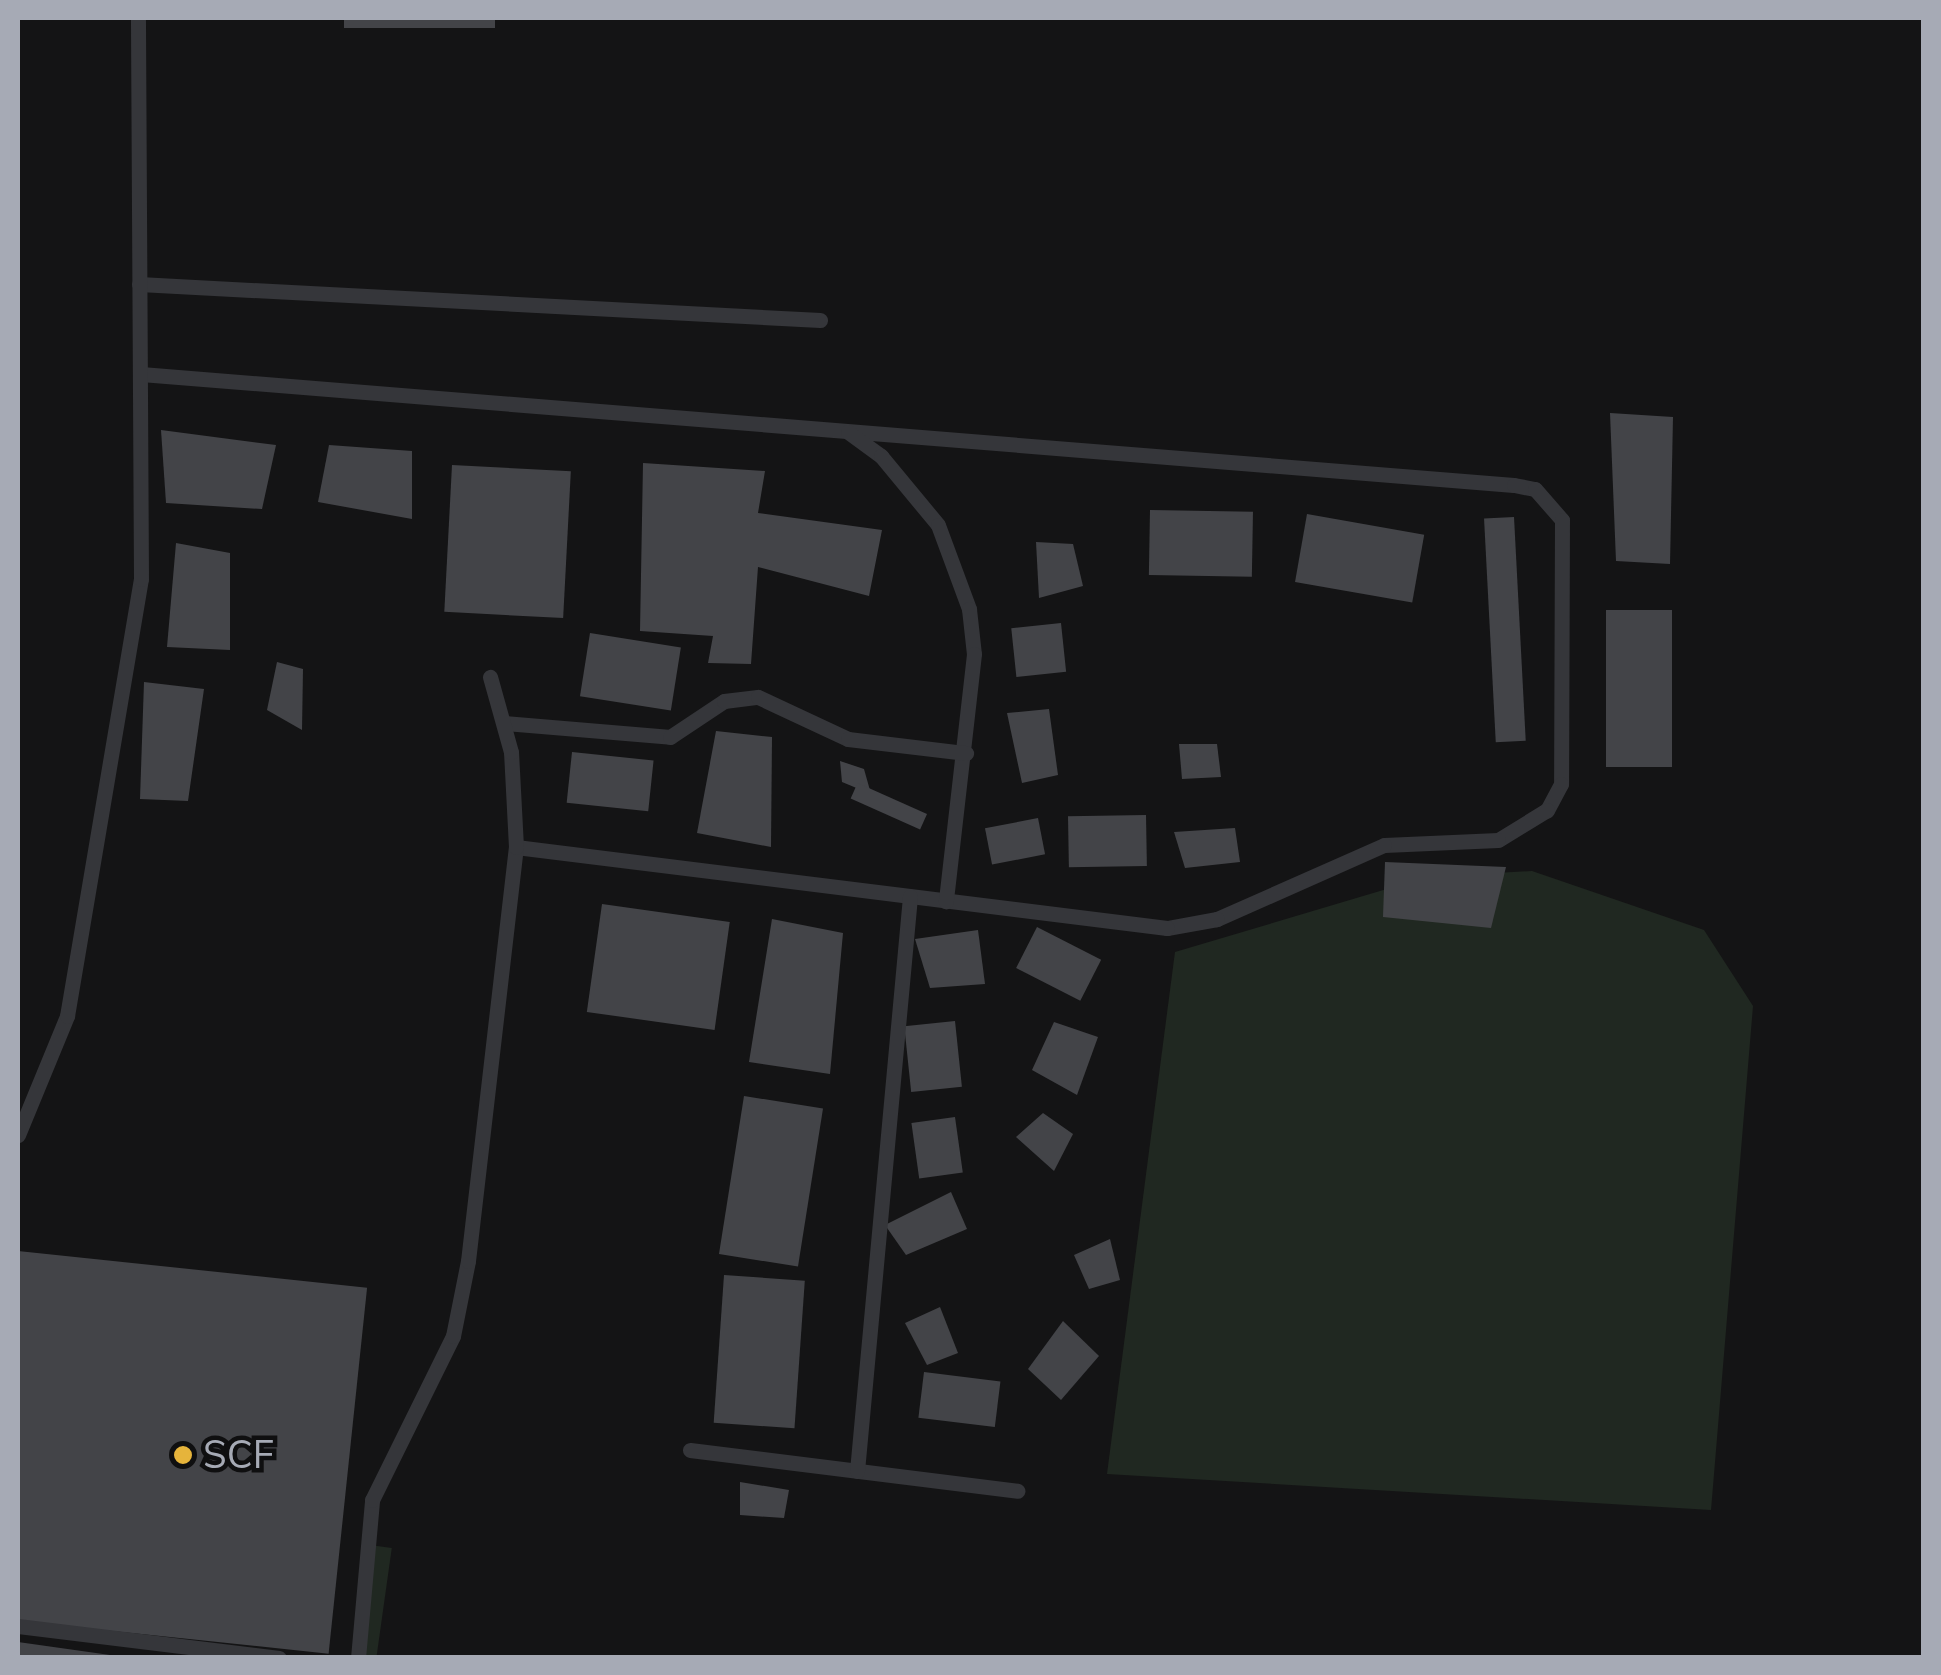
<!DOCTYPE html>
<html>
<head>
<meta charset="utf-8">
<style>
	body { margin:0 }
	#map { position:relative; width:1941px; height:1675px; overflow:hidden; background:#141415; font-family:Mulish,sans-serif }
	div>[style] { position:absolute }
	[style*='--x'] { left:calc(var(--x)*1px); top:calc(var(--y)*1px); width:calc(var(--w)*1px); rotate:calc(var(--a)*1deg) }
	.green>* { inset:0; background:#202821; transform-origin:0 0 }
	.building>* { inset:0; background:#434448; transform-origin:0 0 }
	.service>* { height:15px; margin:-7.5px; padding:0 7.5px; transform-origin:7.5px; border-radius:7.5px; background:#35363a }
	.dots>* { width:28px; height:28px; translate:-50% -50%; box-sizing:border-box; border:5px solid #0f0f10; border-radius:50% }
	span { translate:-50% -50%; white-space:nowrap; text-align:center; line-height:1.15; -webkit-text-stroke:9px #0f0f10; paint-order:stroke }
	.poi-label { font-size:38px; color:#a6aab5 }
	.left { translate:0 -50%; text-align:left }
	.frame { position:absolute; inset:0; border:20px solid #a6aab5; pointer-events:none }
</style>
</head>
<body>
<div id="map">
	<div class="green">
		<div style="clip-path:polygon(1532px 871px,1704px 930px,1753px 1006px,1711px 1510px,1107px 1474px,1175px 952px,1427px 877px)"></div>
		<div style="left:370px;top:1545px;width:22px;height:114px;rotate:8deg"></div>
	</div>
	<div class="building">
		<div style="left:344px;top:18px;width:151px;height:10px"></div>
		<div style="clip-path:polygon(1610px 413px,1673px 417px,1670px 564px,1616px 561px)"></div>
		<div style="clip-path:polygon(161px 430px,276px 445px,262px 509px,166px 503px)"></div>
		<div style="clip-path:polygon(329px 445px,412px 451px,412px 519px,318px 502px)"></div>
		<div style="clip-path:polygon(643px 463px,765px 471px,758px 513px,882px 530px,869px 596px,758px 567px,751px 664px,708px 663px,713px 636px,640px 631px)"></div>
		<div style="left:452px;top:465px;width:119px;height:147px;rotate:3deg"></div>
		<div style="left:1150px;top:510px;width:103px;height:65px;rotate:1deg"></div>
		<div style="left:1307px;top:514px;width:119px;height:69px;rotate:10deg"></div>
		<div style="left:1514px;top:517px;width:224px;height:30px;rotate:87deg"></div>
		<div style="clip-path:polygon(1036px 542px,1073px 544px,1083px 586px,1039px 598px)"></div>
		<div style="clip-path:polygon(176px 543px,230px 553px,230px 650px,167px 647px)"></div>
		<div style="left:1606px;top:610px;width:66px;height:157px"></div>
		<div style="left:1061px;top:623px;width:49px;height:50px;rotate:84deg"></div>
		<div style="left:590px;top:633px;width:92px;height:64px;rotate:9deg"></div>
		<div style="clip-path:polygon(277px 662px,303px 669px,302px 730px,267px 710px)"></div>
		<div style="clip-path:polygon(144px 682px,204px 689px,188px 801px,140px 799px)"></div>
		<div style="clip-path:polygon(1049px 709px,1058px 775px,1022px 783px,1007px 713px)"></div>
		<div style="clip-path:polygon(716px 731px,772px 737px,771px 847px,697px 833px)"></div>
		<div style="clip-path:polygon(1179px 744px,1217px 744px,1221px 777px,1182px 779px)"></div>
		<div style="left:572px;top:752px;width:82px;height:51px;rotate:6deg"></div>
		<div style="clip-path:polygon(840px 761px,864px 769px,871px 794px,842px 782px)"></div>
		<div style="left:927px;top:814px;width:17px;height:76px;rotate:114deg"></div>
		<div style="left:1146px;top:815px;width:51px;height:78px;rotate:89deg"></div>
		<div style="left:1038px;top:818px;width:37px;height:54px;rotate:79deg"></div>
		<div style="clip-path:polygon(1235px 828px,1240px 862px,1185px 868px,1174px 832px)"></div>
		<div style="clip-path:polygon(1385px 862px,1506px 867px,1491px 928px,1383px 917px)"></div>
		<div style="left:602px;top:904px;width:129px;height:109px;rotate:8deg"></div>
		<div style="clip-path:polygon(772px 919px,843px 933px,830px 1074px,749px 1062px)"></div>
		<div style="left:1037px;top:927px;width:72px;height:46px;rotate:27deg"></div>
		<div style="clip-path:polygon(978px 930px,985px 984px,930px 988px,915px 939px)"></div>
		<div style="left:955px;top:1021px;width:66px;height:51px;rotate:84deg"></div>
		<div style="clip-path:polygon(1054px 1022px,1098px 1037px,1077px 1095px,1032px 1070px)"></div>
		<div style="left:744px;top:1096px;width:80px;height:160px;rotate:9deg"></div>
		<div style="clip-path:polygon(1043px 1113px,1073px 1134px,1054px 1171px,1016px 1137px)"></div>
		<div style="left:955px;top:1117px;width:56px;height:44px;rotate:82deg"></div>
		<div style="clip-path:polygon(951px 1192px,967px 1229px,906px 1255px,885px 1225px)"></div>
		<div style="clip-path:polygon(1110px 1239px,1120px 1280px,1089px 1289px,1074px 1255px)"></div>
		<div style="left:18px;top:1251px;width:351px;height:368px;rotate:6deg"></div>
		<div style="left:724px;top:1275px;width:81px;height:148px;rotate:4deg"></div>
		<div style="clip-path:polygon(940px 1307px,958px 1353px,927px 1365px,905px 1323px)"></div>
		<div style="clip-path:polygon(1063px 1321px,1099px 1356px,1061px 1400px,1028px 1369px)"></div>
		<div style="left:924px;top:1372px;width:77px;height:46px;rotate:7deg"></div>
		<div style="clip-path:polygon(740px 1482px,789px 1490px,784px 1518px,740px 1515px)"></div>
		<div style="clip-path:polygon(18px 1642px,110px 1655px,109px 1658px,18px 1658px)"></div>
	</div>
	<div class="service">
		<div style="--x:139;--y:284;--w:682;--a:3.03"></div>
		<div style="--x:141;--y:374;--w:1377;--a:4.62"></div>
		<div style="--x:1514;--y:485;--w:21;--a:11"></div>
		<div style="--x:1535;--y:489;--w:41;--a:48.9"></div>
		<div style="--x:1562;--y:520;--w:264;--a:90.2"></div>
		<div style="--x:1561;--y:784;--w:30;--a:118"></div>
		<div style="--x:1547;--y:810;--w:57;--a:148.5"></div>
		<div style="--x:1498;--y:840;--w:114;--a:177.5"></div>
		<div style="--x:1384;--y:845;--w:183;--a:156.1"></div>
		<div style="--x:1217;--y:919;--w:51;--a:169.8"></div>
		<div style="--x:1167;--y:928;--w:656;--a:-172.91"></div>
		<div style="--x:848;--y:432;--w:41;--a:36"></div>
		<div style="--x:881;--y:456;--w:89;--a:50.4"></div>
		<div style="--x:938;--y:525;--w:90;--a:69.7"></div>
		<div style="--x:969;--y:609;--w:45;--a:83.7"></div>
		<div style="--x:974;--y:654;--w:249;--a:96.5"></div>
		<div style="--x:505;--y:723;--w:166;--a:4.8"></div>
		<div style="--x:670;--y:737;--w:65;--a:-33.7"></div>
		<div style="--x:724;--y:701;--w:34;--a:-7"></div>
		<div style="--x:758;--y:697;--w:99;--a:25"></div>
		<div style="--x:848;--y:739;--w:119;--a:6.8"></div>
		<div style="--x:18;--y:1135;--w:129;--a:-67.6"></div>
		<div style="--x:67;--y:1016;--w:443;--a:-80.4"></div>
		<div style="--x:141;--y:579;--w:561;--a:-90.31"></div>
		<div style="--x:690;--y:1450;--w:330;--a:7.1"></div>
		<div style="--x:857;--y:1471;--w:577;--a:-84.73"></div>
		<div style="--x:18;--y:1626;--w:263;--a:7"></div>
		<div style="--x:358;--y:1658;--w:159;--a:-84.9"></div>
		<div style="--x:372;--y:1500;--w:183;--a:-63.7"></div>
		<div style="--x:453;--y:1336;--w:76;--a:-78.7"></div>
		<div style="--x:468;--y:1261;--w:417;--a:-83.4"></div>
		<div style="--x:516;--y:847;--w:95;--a:-93"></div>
		<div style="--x:511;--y:752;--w:78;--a:-105.6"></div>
	</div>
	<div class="dots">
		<div style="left:183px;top:1455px;background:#e6b43b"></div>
	</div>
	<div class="poi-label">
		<span class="left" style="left:203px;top:1455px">SCF</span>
	</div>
	<div class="frame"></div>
</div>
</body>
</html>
